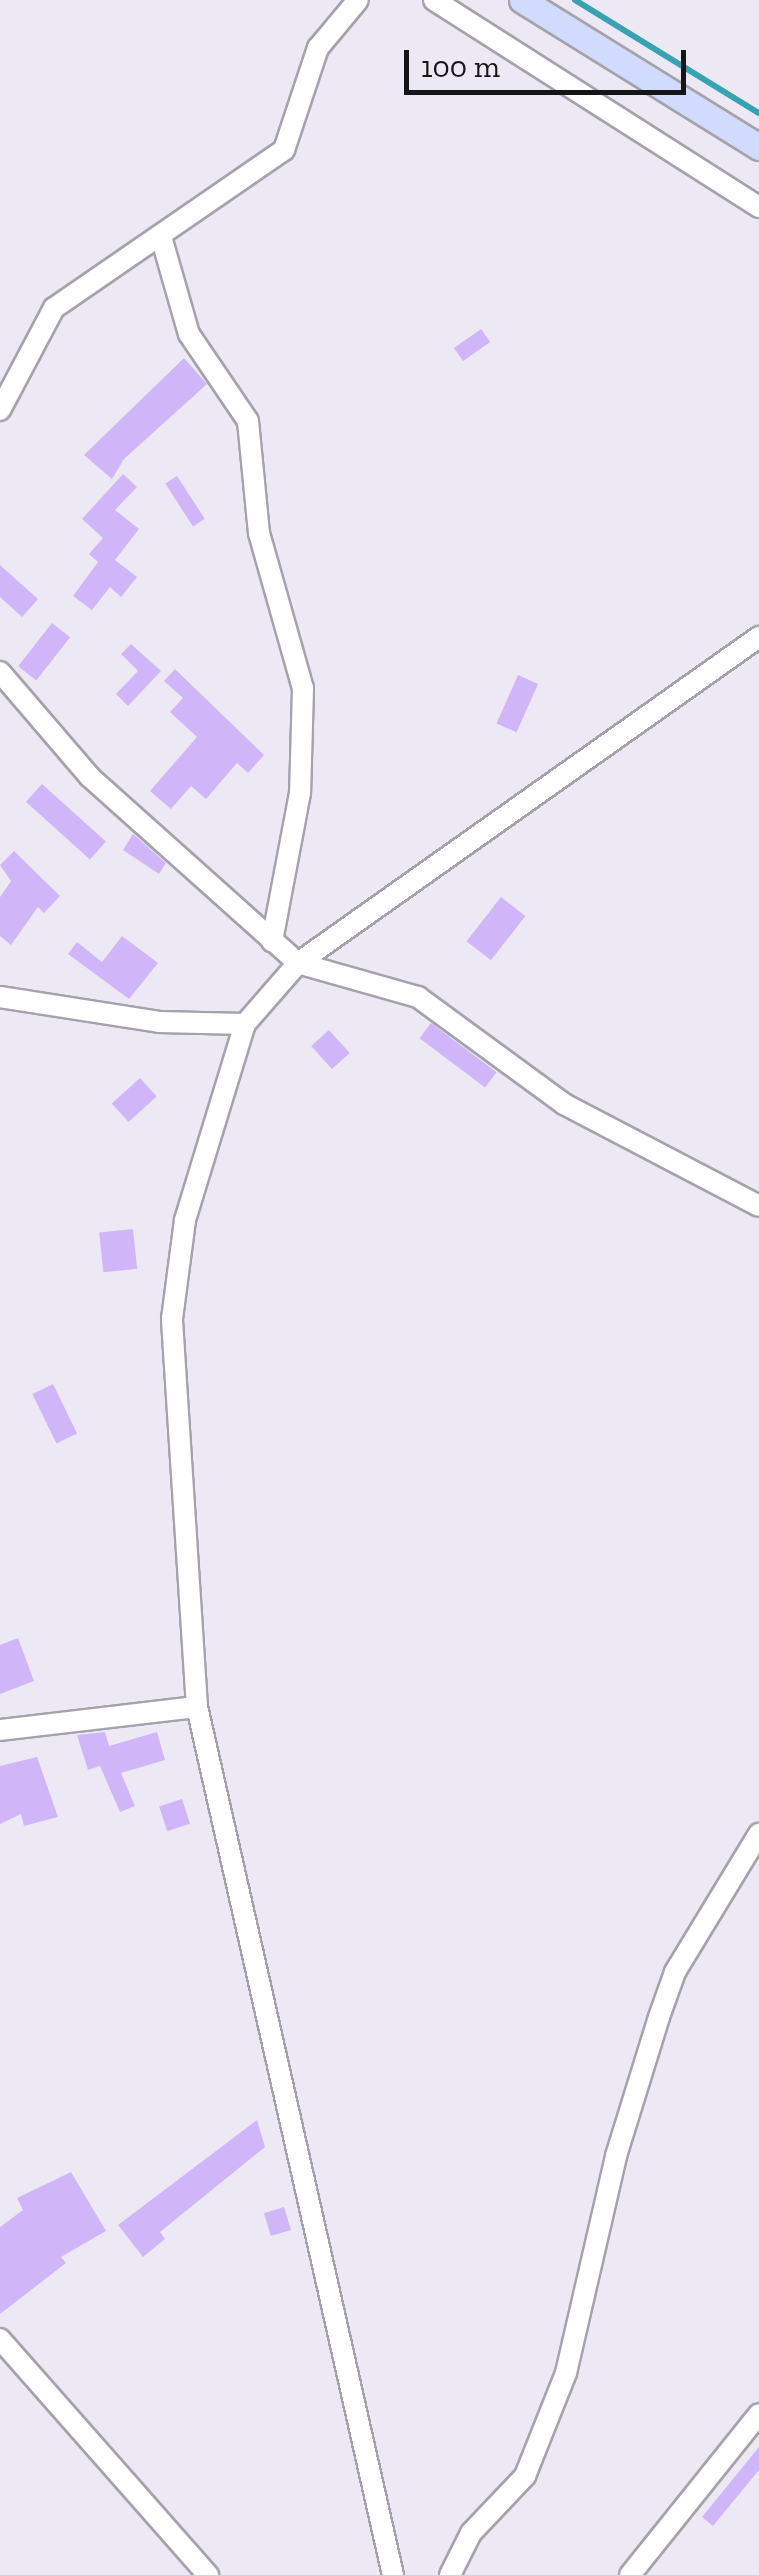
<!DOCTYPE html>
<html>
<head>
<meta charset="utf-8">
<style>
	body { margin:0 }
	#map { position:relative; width:759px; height:2575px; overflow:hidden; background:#ede9f4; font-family:"Zilla Slab",serif }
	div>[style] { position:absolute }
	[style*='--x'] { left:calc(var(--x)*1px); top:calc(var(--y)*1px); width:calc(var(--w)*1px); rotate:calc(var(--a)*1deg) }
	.stream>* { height:6px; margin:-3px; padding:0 3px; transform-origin:3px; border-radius:3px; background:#37a2b1 }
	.building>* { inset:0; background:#d0b6f9; transform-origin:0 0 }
	.roads { filter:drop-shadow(2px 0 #a6a2ac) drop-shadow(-2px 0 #a6a2ac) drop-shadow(0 2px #a6a2ac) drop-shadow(0 -2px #a6a2ac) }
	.minor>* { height:20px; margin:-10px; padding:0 10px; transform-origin:10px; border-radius:10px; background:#fff }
	.major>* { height:25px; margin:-12.5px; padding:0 12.5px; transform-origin:12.5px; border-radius:12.5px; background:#d1dbfd }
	span { translate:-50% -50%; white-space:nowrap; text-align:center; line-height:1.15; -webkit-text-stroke:8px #ede9f4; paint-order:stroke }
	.scale { position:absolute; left:404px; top:50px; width:282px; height:45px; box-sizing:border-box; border:5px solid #151417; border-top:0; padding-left:12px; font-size:30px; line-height:35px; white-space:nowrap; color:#151417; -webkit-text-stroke:8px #ede9f4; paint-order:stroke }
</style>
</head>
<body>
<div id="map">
	<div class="stream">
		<div style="--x:575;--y:0;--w:216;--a:31.6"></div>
	</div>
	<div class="building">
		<div style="left:481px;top:329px;width:16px;height:33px;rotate:55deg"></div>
		<div style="clip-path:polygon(184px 358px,207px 384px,124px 459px,112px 479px,84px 455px)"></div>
		<div style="clip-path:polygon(123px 474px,137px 487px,115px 510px,139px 529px,115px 560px,137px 577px,121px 597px,110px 587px,92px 610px,73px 596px,98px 562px,89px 554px,103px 538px,82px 519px)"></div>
		<div style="left:177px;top:476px;width:51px;height:14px;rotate:57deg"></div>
		<div style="clip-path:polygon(0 565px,38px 599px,22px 617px,0 597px)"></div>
		<div style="left:52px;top:623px;width:23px;height:55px;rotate:38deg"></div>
		<div style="clip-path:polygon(131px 644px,161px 671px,128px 706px,116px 694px,138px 671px,121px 654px)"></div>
		<div style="clip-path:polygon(175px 669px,264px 755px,248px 773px,237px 763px,206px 799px,191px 786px,171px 809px,150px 791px,197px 737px,170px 712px,183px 698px,164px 681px)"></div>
		<div style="left:518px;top:675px;width:22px;height:53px;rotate:24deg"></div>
		<div style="left:42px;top:784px;width:86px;height:24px;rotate:42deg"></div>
		<div style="clip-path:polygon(133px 834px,166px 863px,159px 874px,123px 850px)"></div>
		<div style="clip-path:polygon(14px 851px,60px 896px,44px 913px,38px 907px,11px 945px,0 936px,0 897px,11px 881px,0 865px)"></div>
		<div style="left:501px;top:897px;width:31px;height:56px;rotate:38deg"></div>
		<div style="clip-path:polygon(122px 936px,158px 963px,129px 999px,68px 954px,77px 942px,102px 962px)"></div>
		<div style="left:431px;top:1023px;width:82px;height:19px;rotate:37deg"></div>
		<div style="left:329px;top:1030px;width:31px;height:24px;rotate:48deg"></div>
		<div style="left:140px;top:1078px;width:25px;height:38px;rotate:48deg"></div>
		<div style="left:133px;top:1229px;width:40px;height:34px;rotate:84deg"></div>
		<div style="left:53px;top:1384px;width:55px;height:23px;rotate:64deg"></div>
		<div style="clip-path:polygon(18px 1638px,34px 1681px,0 1694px,0 1645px)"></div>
		<div style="clip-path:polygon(105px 1732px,109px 1746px,157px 1732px,165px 1760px,121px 1773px,135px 1806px,120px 1812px,100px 1766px,88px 1770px,77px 1735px)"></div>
		<div style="clip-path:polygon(37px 1757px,58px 1817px,24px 1826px,21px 1814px,0 1824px,0 1766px)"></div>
		<div style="left:182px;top:1799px;width:26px;height:24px;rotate:72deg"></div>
		<div style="clip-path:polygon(257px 2120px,265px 2147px,160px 2232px,165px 2239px,143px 2257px,118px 2225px)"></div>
		<div style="clip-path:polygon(71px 2172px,106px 2231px,61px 2257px,66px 2263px,0 2314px,0 2227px,23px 2210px,17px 2198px)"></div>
		<div style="left:284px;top:2207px;width:24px;height:21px;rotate:73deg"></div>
		<div style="clip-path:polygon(759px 2447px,759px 2470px,713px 2526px,702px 2517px)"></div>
	</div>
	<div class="roads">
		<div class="minor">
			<div style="--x:434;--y:0;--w:385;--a:32.5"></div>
			<div style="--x:162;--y:240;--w:98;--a:74"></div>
			<div style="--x:189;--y:334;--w:105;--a:55.9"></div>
			<div style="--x:248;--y:421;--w:113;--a:84.4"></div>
			<div style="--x:259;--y:533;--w:161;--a:74.2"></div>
			<div style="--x:303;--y:688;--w:105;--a:91.6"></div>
			<div style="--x:300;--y:793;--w:151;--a:100.7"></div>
			<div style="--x:0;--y:410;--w:115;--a:-62.1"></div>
			<div style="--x:54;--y:308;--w:279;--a:-34.5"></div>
			<div style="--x:284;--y:150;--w:108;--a:-71.6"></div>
			<div style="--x:318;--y:48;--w:62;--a:-50.2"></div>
			<div style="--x:0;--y:672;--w:138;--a:49.4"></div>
			<div style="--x:90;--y:777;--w:279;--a:41.8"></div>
			<div style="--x:298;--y:963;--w:125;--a:15.8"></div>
			<div style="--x:418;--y:997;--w:181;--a:36.2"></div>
			<div style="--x:564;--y:1104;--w:220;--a:27.6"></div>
			<div style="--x:0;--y:997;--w:161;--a:8.9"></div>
			<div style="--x:159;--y:1022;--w:86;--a:1.3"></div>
			<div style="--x:0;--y:1730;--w:198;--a:-6.7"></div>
			<div style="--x:0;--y:2339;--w:315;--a:48.6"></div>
			<div style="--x:393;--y:2575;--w:890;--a:-102.72"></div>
			<div style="--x:197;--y:1707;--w:389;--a:-93.7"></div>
			<div style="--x:172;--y:1319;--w:100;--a:-82.5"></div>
			<div style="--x:185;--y:1220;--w:205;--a:-73"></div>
			<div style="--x:245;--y:1024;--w:81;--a:-49"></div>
			<div style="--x:298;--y:963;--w:565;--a:-35.27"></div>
			<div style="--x:450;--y:2575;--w:47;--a:-63.4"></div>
			<div style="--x:471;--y:2533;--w:79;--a:-46.5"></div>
			<div style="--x:525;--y:2476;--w:111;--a:-68.3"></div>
			<div style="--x:566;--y:2373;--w:223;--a:-77"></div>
			<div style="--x:616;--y:2156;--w:145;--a:-72.8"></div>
			<div style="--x:659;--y:2017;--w:48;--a:-70.4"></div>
			<div style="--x:675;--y:1972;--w:162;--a:-58.7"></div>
			<div style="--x:630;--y:2575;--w:206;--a:-51.3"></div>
		</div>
		<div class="major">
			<div style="--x:522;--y:0;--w:279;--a:31.8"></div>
		</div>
	</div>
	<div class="scale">100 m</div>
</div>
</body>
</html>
